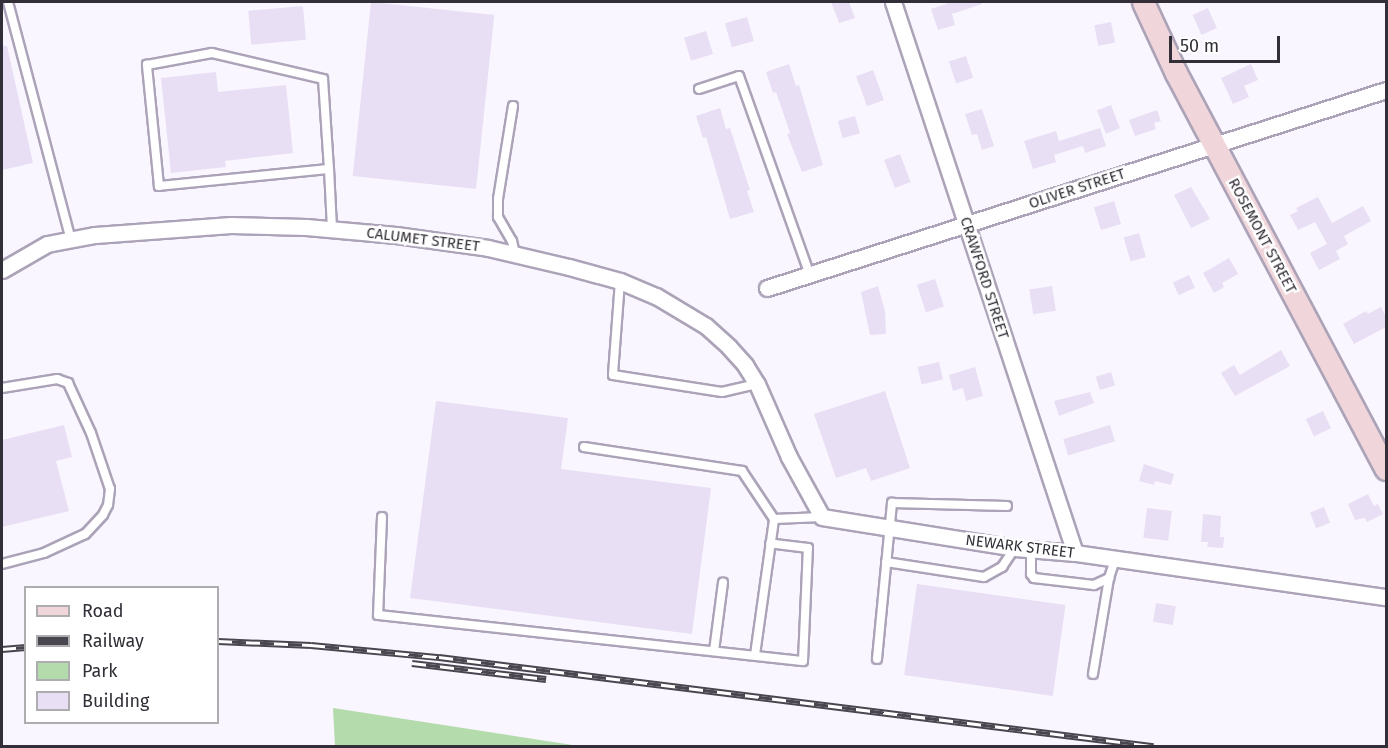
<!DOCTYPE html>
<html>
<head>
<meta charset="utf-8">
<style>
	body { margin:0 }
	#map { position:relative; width:1388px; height:748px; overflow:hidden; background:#faf6ff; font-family:"Fira Sans",sans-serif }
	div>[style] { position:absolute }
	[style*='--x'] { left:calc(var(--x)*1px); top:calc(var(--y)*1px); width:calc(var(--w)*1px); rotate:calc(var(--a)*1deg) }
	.green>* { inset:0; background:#b4dbac }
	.building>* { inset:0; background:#e8dff4; transform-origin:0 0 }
	.roads { filter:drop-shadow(2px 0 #aca3b8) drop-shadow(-2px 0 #aca3b8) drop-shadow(0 2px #aca3b8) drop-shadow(0 -2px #aca3b8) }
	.service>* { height:8px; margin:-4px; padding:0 4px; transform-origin:4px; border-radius:4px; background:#fff }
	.minor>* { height:15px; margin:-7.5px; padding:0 7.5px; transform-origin:7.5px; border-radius:7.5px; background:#fff }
	.secondary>* { height:21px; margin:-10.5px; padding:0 10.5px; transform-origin:10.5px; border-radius:10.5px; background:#f0d6da }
	.rail>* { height:7px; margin-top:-3.5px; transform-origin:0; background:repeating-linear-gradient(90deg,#fff 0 14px,#4a464f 0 28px); box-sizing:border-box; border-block:2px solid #4a464f }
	span { translate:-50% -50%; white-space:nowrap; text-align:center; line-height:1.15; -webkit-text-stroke:5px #fff; paint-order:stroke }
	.street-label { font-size:15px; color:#332f38 }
	.frame { position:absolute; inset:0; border:3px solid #332f38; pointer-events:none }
	.legend { position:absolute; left:24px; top:586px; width:195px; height:138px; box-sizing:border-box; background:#fff; border:2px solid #adacaf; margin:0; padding:8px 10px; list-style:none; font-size:18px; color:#332f38 }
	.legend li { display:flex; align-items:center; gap:12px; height:30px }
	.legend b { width:30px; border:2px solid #adacaf }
	.scale { position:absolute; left:1169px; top:36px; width:111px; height:27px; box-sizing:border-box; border:3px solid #332f38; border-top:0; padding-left:8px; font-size:18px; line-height:21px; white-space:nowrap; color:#332f38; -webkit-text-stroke:4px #fff; paint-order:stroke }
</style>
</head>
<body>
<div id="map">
	<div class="green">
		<div style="clip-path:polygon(333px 708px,579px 746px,335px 746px)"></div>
	</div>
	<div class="building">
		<div style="left:371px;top:2px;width:124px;height:175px;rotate:6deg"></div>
		<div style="clip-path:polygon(831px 2px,849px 2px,855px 18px,839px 23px)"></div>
		<div style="clip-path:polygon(945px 2px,982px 2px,982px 4px,952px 14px,955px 25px,938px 30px,931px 9px,946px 4px)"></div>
		<div style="left:303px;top:6px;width:34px;height:55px;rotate:85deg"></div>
		<div style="left:1208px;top:8px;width:22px;height:17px;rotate:66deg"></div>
		<div style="left:747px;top:17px;width:25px;height:23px;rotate:74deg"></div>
		<div style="left:1111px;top:22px;width:21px;height:17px;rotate:79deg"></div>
		<div style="left:706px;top:31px;width:24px;height:23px;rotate:73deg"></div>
		<div style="clip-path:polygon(2px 46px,7px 46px,33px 163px,2px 170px)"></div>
		<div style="left:966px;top:56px;width:23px;height:18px;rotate:72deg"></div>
		<div style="clip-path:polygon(789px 64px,796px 86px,799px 85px,823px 165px,802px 172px,787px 134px,790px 133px,776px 92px,773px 93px,766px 72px)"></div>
		<div style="clip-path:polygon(1251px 64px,1258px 80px,1244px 86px,1249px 97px,1233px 104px,1221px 78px)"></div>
		<div style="left:873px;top:70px;width:32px;height:18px;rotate:70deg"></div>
		<div style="clip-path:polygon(216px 72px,218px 92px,286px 85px,293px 153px,225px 161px,226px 167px,171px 173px,161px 78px)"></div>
		<div style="left:1111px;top:105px;width:25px;height:15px;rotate:69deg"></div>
		<div style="clip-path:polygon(720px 108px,726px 129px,730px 128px,750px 190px,747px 191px,754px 212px,730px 219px,706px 137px,703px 138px,696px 116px)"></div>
		<div style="clip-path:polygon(982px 109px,994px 146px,982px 150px,977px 134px,972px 135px,965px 114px)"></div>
		<div style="clip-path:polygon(1157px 110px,1161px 121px,1154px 123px,1156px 129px,1135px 136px,1129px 120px)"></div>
		<div style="left:855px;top:116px;width:18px;height:18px;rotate:74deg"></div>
		<div style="clip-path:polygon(1100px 128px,1106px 146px,1085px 153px,1083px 146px,1054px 155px,1056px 162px,1033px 169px,1024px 141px,1056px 131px,1059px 141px)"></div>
		<div style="left:900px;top:154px;width:30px;height:17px;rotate:69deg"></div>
		<div style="clip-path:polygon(1191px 187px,1210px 219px,1191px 228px,1174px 195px)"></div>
		<div style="clip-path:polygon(1318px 197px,1332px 223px,1363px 206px,1371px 221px,1344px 236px,1348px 244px,1336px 251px,1340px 259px,1319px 270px,1310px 253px,1327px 244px,1315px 222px,1298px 230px,1290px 215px,1298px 211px,1296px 208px)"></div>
		<div style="left:1114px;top:201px;width:24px;height:21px;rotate:73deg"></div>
		<div style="left:1139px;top:233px;width:25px;height:16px;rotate:74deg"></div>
		<div style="clip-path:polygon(1229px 258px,1238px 274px,1222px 283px,1224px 287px,1214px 293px,1203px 273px)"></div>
		<div style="left:1189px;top:275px;width:14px;height:18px;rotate:65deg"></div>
		<div style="left:935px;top:279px;width:29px;height:19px;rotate:72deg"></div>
		<div style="clip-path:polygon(878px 286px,885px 311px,886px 334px,870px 335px,861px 292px)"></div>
		<div style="left:1052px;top:286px;width:25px;height:23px;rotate:81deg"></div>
		<div style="clip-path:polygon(1381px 307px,1386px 317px,1386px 327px,1354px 344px,1343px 324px,1366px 311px,1368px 314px)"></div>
		<div style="clip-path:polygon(1281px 350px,1290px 366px,1235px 396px,1221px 373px,1234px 365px,1240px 375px)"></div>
		<div style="left:939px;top:362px;width:18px;height:22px;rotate:77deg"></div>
		<div style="clip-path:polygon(975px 367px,983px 396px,966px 401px,963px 388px,953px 391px,949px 375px)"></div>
		<div style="left:1111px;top:372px;width:14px;height:16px;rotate:73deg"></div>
		<div style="clip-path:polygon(885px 391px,910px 468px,871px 481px,866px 468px,836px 478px,814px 414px)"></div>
		<div style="clip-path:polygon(1090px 392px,1094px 403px,1059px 416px,1054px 401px)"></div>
		<div style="clip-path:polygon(436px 401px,568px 418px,561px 469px,711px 488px,692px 634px,410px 598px)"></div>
		<div style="left:1323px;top:411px;width:19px;height:19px;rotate:65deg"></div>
		<div style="clip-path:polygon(64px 425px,72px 457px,56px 461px,69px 511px,2px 527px,2px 440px)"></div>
		<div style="left:1110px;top:425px;width:17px;height:49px;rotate:73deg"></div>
		<div style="clip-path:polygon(1144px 464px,1174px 474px,1171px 485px,1155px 481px,1154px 485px,1139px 481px)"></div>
		<div style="clip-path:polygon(1368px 494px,1374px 506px,1378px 504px,1383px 514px,1367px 522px,1365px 518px,1355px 520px,1348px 504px)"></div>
		<div style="left:1324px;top:507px;width:17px;height:15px;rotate:69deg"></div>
		<div style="left:1147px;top:508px;width:25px;height:30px;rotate:7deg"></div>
		<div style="clip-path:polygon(1203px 514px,1221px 516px,1220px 537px,1224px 537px,1223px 548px,1207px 547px,1208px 542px,1201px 542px)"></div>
		<div style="left:917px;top:584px;width:150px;height:92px;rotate:8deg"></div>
		<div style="left:1156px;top:603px;width:20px;height:19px;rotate:9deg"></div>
	</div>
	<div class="roads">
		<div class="service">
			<div style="--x:8;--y:2;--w:246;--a:75.2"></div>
			<div style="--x:699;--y:89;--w:42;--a:-18"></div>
			<div style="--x:739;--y:76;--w:211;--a:70.4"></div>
			<div style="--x:513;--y:106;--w:94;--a:99.2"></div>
			<div style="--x:498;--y:199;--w:18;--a:90"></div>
			<div style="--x:498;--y:217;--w:28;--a:60"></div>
			<div style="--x:512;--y:241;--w:13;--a:77"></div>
			<div style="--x:329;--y:169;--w:171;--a:174.3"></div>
			<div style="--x:159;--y:186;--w:122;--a:-95.7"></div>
			<div style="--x:147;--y:65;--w:66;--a:-10.5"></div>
			<div style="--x:212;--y:53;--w:114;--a:13.2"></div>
			<div style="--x:323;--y:79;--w:90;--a:86.2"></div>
			<div style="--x:329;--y:169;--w:60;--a:87.1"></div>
			<div style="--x:620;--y:281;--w:94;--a:94.3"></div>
			<div style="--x:613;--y:375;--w:110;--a:8.9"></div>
			<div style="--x:722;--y:392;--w:36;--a:-13"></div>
			<div style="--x:2;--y:388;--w:56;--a:-9.3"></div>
			<div style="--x:57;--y:379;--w:12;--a:20"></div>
			<div style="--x:68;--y:383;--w:55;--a:65.3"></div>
			<div style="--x:91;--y:433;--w:59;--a:71.3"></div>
			<div style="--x:110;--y:489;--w:16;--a:97"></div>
			<div style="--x:108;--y:505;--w:11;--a:117"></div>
			<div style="--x:103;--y:515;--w:26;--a:133"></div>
			<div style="--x:85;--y:534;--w:45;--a:155.1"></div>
			<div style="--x:44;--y:553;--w:43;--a:165.3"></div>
			<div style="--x:584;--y:447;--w:160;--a:8.6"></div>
			<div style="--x:742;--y:471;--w:58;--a:56.3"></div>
			<div style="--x:774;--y:519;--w:48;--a:-2.4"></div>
			<div style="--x:382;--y:517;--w:98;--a:92.3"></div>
			<div style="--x:378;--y:615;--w:427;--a:6.2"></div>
			<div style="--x:803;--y:661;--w:113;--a:-87.5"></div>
			<div style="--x:808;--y:548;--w:38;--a:-173"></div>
			<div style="--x:1031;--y:549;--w:25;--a:90"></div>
			<div style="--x:1031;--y:574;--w:5;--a:53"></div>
			<div style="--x:1034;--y:578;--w:60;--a:6.7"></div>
			<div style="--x:1094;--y:585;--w:17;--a:-25"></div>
			<div style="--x:1109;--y:578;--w:20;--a:-72"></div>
			<div style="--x:886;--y:562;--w:99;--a:8.7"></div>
			<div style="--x:984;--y:577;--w:21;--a:-29"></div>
			<div style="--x:1002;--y:567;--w:23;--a:-56"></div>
			<div style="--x:714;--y:651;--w:69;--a:-82.5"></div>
			<div style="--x:755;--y:655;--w:137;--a:-82"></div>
			<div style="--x:877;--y:659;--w:157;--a:-84.5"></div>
			<div style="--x:892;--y:503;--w:115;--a:1.5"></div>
			<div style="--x:1093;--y:674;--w:97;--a:-80.5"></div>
		</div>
		<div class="minor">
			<div style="--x:893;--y:2;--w:580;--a:71.72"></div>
			<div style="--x:2;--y:270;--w:52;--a:-30"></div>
			<div style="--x:47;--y:244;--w:49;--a:-10.6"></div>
			<div style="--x:95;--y:235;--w:136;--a:-4.2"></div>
			<div style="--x:231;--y:225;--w:75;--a:1.5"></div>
			<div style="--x:306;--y:227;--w:90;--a:5.1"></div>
			<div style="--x:396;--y:235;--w:93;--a:8"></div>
			<div style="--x:488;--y:248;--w:83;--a:13.2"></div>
			<div style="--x:569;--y:267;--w:53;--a:15.4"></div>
			<div style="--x:620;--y:281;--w:39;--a:23"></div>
			<div style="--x:656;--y:296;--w:58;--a:31"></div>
			<div style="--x:706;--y:326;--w:31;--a:42"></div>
			<div style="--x:729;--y:347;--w:24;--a:48"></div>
			<div style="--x:745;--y:365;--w:22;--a:58"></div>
			<div style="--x:757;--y:384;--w:80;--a:66.3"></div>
			<div style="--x:789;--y:457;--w:68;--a:61.2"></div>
			<div style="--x:822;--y:517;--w:195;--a:9.1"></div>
			<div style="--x:1015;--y:548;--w:60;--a:4.8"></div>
			<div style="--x:1075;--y:553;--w:314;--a:8.1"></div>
			<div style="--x:767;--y:288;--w:650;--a:-17.74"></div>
		</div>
		<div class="secondary">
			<div style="--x:1143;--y:2;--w:78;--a:65.1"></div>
			<div style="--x:1176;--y:73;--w:448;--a:62.1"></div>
		</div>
	</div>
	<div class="rail">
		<div style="--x:218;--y:641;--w:93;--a:2.5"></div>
		<div style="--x:311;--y:645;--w:129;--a:5.4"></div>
		<div style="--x:439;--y:657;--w:720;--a:7.11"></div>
		<div style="--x:2;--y:649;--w:24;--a:-5"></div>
		<div style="--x:412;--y:663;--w:135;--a:6.8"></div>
	</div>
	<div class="street-label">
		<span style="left:1077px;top:189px;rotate:-18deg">OLIVER STREET</span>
		<span style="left:1262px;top:236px;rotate:62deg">ROSEMONT STREET</span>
		<span style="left:423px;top:240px;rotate:7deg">CALUMET STREET</span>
		<span style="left:984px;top:278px;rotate:72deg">CRAWFORD STREET</span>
		<span style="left:1020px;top:547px;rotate:7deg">NEWARK STREET</span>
	</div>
	<div class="frame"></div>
	<ul class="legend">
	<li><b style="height:8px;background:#f0d6da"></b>Road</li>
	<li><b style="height:8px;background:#4a464f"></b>Railway</li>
	<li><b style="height:16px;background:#b4dbac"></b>Park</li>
	<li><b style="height:16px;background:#e8dff4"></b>Building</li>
	</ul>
	<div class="scale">50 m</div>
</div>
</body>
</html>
